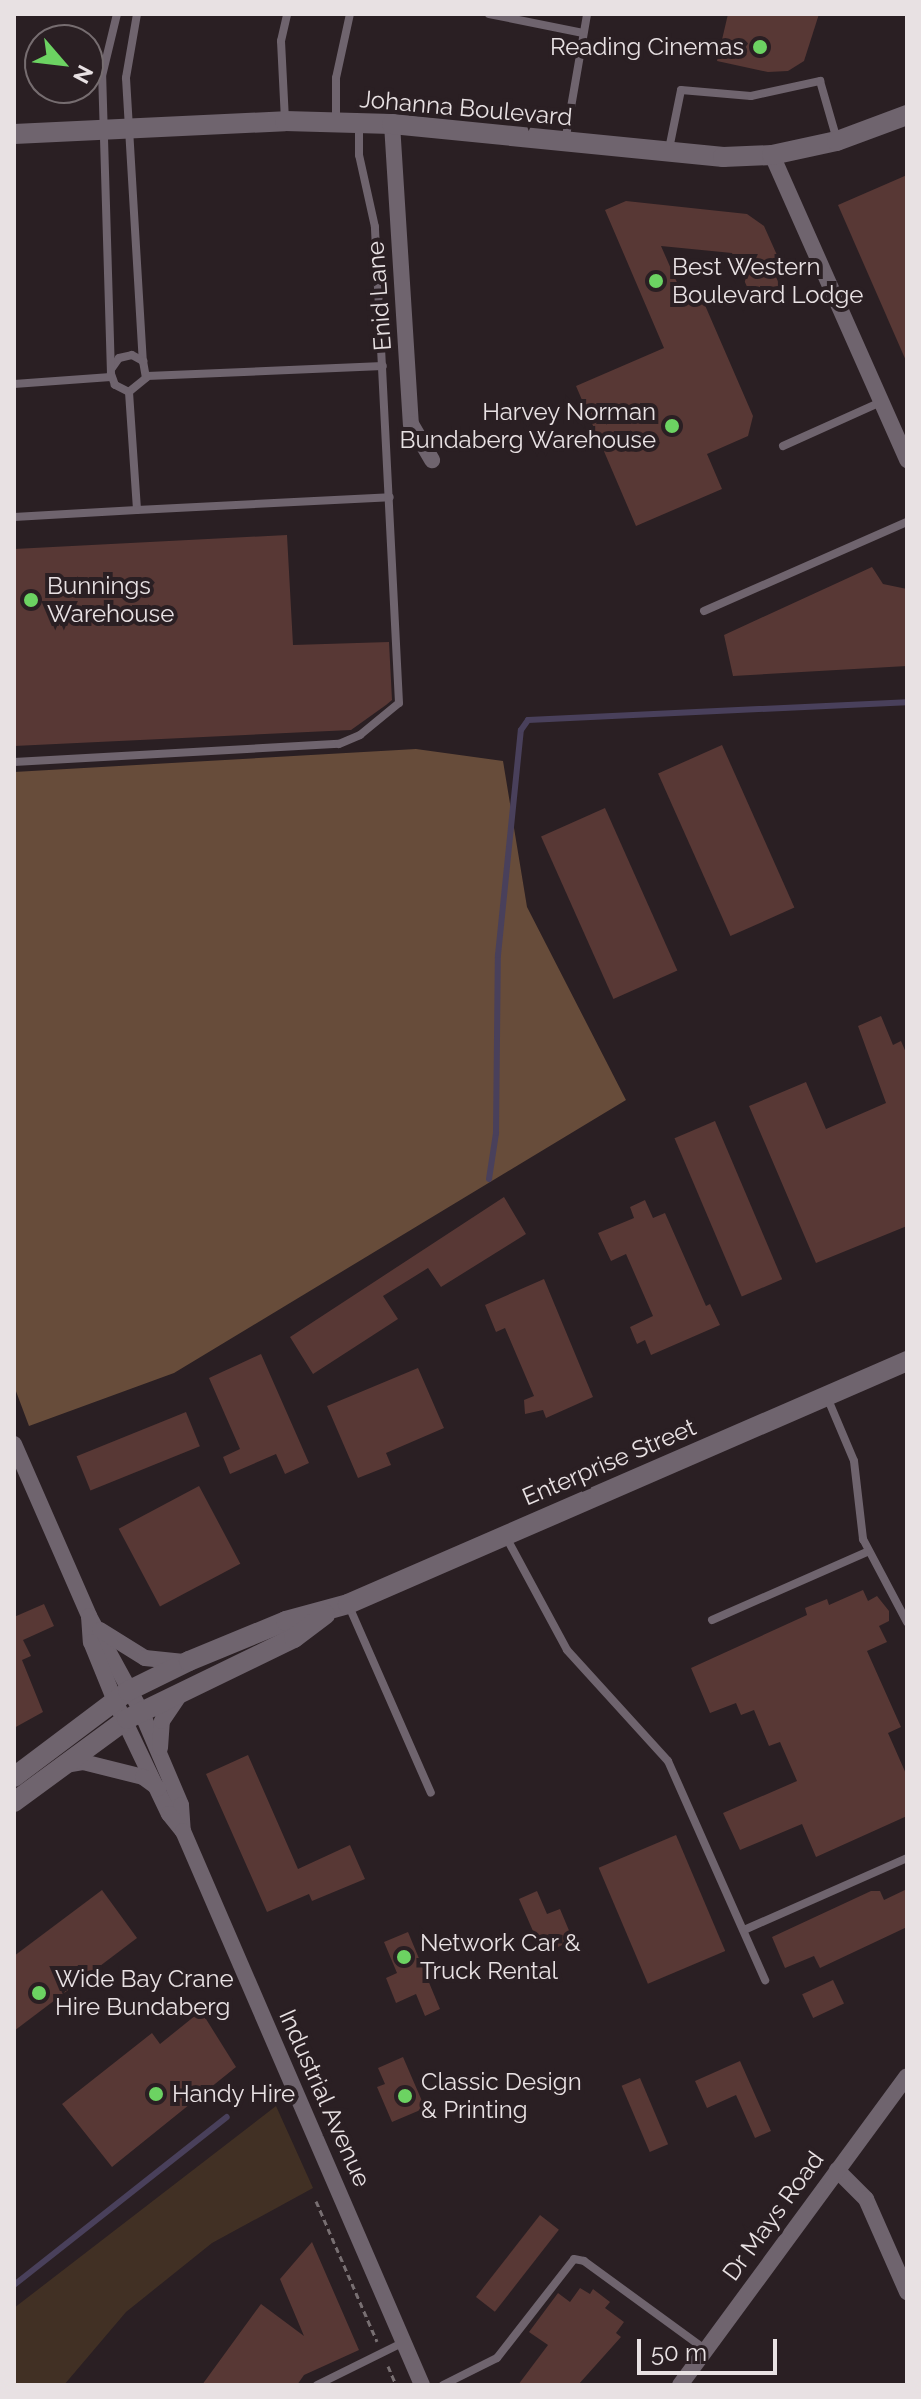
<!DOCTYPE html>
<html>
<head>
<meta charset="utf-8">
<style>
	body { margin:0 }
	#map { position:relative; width:921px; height:2399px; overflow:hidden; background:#2a1f23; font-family:Raleway,sans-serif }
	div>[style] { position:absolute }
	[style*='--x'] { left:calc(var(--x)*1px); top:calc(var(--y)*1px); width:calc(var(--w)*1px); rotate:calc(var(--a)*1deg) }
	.green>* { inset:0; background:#413024 }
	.forest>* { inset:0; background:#674c3a }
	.stream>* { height:6px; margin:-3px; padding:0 3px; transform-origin:3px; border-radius:3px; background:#49405b }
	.building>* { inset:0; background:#583835; transform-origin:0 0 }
	.path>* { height:3px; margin-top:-1.5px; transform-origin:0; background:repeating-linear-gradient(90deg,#786f72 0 6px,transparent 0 10px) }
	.service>* { height:8px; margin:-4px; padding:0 4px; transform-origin:4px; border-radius:4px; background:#6f646e }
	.minor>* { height:16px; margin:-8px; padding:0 8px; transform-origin:8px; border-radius:8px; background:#6f646e }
	.tertiary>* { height:20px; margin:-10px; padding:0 10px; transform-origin:10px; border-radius:10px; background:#6f646e }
	.dots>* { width:22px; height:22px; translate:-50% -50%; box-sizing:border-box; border:4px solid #2a1f23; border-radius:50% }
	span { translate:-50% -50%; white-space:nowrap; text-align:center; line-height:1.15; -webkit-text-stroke:8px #2a1f23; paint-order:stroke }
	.poi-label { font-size:24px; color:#e8e1e3 }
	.right { translate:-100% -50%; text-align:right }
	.left { translate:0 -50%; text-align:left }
	.street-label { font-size:24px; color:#e8e1e3 }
	.frame { position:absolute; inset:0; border:16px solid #e8e1e3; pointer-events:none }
	.north { position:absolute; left:24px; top:24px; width:80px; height:80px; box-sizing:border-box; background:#2a1f23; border:2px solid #766d70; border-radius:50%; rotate:118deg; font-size:22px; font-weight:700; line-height:32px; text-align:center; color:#e8e1e3 }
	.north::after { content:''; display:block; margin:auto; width:28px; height:36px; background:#6cd362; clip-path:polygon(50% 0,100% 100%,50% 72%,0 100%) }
	.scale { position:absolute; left:637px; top:2339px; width:140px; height:36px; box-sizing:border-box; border:4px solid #e8e1e3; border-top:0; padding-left:10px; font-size:24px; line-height:28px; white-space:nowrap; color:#e8e1e3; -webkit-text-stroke:6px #2a1f23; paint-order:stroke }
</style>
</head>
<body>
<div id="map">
	<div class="green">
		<div style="clip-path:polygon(276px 2106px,313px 2188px,212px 2243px,126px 2312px,64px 2385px,14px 2385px,14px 2308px)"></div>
	</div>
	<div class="forest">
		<div style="clip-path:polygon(416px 749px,503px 761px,527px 907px,626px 1100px,174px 1373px,29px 1426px,14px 1386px,14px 772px)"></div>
	</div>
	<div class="stream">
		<div style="--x:489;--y:1179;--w:47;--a:-81.3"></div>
		<div style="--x:496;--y:1133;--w:178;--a:-89.4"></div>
		<div style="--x:498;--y:955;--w:226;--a:-84.2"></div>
		<div style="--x:521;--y:730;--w:12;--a:-55"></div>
		<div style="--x:528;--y:720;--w:379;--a:-2.7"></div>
		<div style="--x:14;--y:2285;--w:271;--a:-38.3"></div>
	</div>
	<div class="building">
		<div style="clip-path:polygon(728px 14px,819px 14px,804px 61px,788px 71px,768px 72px,717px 61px)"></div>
		<div style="clip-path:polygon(907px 175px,907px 363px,838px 205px)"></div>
		<div style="clip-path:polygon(626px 201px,747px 214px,764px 226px,785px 273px,776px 277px,780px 286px,752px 298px,732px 253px,661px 246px,686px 303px,701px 296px,753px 416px,748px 436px,707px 454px,722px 489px,636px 526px,576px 386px,664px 348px,605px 210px)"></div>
		<div style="clip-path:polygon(287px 535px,293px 645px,389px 642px,392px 700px,386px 705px,351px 730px,14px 746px,14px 549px)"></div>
		<div style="clip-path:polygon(872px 567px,883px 584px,907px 589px,907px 666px,733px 676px,724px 635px)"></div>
		<div style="left:722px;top:745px;width:178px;height:70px;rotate:66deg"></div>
		<div style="left:605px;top:808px;width:178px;height:70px;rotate:66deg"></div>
		<div style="clip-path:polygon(881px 1016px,893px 1045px,901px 1041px,907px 1055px,907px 1226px,816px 1263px,749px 1106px,806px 1082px,826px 1129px,886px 1103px,858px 1026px)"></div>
		<div style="left:715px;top:1121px;width:172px;height:44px;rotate:67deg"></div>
		<div style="clip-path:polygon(504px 1197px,526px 1234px,441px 1287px,428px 1268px,383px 1296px,398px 1319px,313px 1374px,290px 1337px)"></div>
		<div style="clip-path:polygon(645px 1200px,653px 1218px,665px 1213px,706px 1306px,710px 1304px,720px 1325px,651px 1355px,645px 1340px,637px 1344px,630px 1327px,653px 1316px,626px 1254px,611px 1261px,598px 1233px,634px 1218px,630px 1207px)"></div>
		<div style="clip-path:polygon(544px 1279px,593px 1397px,546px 1418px,543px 1410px,525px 1414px,524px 1400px,534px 1396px,505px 1328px,496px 1332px,485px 1305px)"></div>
		<div style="clip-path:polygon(261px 1354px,309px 1463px,285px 1474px,276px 1454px,230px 1474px,223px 1457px,240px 1449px,209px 1378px)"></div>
		<div style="clip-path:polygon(418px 1368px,444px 1428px,386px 1453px,391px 1465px,358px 1478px,327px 1406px)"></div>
		<div style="left:186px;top:1412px;width:37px;height:118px;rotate:68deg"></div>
		<div style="left:199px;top:1486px;width:88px;height:91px;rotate:62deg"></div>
		<div style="clip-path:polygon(863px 1590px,868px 1601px,877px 1596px,889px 1611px,889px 1621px,879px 1626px,887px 1642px,867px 1651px,901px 1727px,888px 1733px,907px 1776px,907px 1816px,816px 1857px,802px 1824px,740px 1850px,723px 1813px,797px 1781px,780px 1742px,769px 1746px,754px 1710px,741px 1715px,736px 1703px,710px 1713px,691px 1668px,807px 1615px,805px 1608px,827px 1599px,829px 1605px)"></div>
		<div style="clip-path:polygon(44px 1604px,54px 1626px,23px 1640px,31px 1656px,22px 1660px,43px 1712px,14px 1728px,14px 1617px)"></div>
		<div style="clip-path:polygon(248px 1755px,298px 1869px,350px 1845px,365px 1879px,312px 1901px,309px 1894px,267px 1912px,206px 1774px)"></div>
		<div style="left:676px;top:1835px;width:126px;height:84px;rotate:67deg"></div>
		<div style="clip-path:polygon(907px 1889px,907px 1927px,820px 1968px,814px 1956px,785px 1968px,772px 1937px,871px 1891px,880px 1891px,884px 1900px)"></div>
		<div style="clip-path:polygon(102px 1890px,137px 1938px,14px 2031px,14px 1956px)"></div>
		<div style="clip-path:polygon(537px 1891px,547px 1914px,560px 1909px,573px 1940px,543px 1954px,519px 1899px)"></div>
		<div style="clip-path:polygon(408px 1932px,440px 2009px,425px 2016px,416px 1994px,396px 2003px,386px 1978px,397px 1973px,384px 1942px)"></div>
		<div style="left:833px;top:1980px;width:26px;height:34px;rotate:65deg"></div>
		<div style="clip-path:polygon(201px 2011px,236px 2067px,112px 2167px,62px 2104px,152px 2033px,160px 2044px)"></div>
		<div style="clip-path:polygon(403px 2057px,425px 2108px,392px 2122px,377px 2087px,385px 2084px,378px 2068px)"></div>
		<div style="clip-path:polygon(740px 2061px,771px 2131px,755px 2138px,736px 2095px,707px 2108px,695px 2081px)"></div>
		<div style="left:640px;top:2078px;width:72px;height:20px;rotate:67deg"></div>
		<div style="left:540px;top:2215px;width:24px;height:104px;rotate:38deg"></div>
		<div style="clip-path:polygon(312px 2242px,359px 2350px,304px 2375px,297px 2385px,202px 2385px,261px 2304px,304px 2336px,280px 2279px)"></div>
		<div style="clip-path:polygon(580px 2288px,590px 2294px,593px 2289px,610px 2302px,605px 2308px,624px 2322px,616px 2333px,621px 2337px,578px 2385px,518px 2385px,548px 2345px,529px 2332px,558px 2293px,570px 2302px)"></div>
	</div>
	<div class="path">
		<div style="--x:316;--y:2201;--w:153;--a:66.5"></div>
		<div style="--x:388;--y:2366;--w:21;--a:67"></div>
	</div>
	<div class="service">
		<div style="--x:137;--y:14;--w:65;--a:99.8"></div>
		<div style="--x:126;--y:78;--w:284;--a:86.6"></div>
		<div style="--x:489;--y:14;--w:96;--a:11.4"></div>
		<div style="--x:285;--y:120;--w:79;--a:-92.9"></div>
		<div style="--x:281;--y:41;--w:28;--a:-77"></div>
		<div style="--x:336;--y:122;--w:44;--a:-90"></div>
		<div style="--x:336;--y:78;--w:66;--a:-77.7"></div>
		<div style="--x:565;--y:142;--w:130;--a:-80.2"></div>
		<div style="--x:669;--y:149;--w:60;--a:-78.5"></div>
		<div style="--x:681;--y:90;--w:70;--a:4.9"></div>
		<div style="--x:751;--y:96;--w:71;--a:-12.3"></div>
		<div style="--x:820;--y:81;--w:61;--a:73.9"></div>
		<div style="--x:112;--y:368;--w:12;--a:-55"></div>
		<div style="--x:119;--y:358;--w:13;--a:-13"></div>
		<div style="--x:132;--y:355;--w:13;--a:29"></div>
		<div style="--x:143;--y:361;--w:17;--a:80"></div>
		<div style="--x:146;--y:378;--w:22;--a:141"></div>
		<div style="--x:129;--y:392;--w:16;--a:-153"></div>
		<div style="--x:115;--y:385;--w:12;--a:-110"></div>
		<div style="--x:111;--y:374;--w:298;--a:-91.7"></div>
		<div style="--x:102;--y:76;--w:64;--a:-76.4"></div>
		<div style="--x:147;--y:376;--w:236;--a:-2.4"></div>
		<div style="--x:14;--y:384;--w:97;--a:-4.1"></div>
		<div style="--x:129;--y:392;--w:118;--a:86.1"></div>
		<div style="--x:137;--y:510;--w:253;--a:-2.9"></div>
		<div style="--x:783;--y:446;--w:107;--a:-24.2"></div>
		<div style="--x:14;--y:517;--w:123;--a:-3.3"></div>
		<div style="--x:704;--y:611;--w:222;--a:-23.7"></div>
		<div style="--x:14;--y:762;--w:325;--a:-3.2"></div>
		<div style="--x:339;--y:744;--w:23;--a:-23"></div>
		<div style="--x:360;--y:735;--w:50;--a:-39.4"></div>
		<div style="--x:399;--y:703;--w:477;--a:-92.9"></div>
		<div style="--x:375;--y:227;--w:74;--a:-102.5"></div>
		<div style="--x:359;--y:155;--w:31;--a:-90"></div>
		<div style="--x:827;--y:1397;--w:69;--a:67.1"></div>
		<div style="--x:854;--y:1461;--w:79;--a:83.4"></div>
		<div style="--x:863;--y:1539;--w:94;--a:62.1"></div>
		<div style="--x:506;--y:1537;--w:128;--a:61.6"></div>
		<div style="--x:567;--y:1650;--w:150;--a:47.7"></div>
		<div style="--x:668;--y:1761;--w:240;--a:66.1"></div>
		<div style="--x:348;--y:1604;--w:206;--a:66.3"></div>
		<div style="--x:712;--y:1620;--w:171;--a:-23.7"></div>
		<div style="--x:744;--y:1930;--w:178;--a:-23.8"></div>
		<div style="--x:317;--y:2385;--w:97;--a:-26.3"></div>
		<div style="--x:443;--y:2385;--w:60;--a:-26.6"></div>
		<div style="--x:497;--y:2358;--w:125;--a:-52.1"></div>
		<div style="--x:574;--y:2259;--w:10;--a:11"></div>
		<div style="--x:584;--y:2261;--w:151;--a:36.1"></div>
	</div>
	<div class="minor">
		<div style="--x:392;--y:124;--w:301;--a:86.4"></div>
		<div style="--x:411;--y:424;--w:42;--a:59.7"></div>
		<div style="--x:772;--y:155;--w:334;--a:66.1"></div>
		<div style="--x:14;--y:1444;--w:188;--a:66.4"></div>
		<div style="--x:89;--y:1616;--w:108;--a:61.3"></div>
		<div style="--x:141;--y:1711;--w:102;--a:66.9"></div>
		<div style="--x:181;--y:1805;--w:26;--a:86"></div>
		<div style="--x:89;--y:1616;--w:26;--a:86"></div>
		<div style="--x:91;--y:1642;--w:64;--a:67.9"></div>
		<div style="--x:115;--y:1701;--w:125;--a:64.5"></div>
		<div style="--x:169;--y:1814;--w:22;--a:51"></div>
		<div style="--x:183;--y:1831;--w:603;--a:66.66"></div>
		<div style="--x:100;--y:1630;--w:53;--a:31.9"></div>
		<div style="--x:145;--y:1658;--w:39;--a:6"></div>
		<div style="--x:160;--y:1748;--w:27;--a:-86"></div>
		<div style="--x:162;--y:1721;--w:32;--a:-56"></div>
		<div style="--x:65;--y:1765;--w:18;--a:-9"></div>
		<div style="--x:83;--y:1762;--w:62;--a:14"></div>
		<div style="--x:143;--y:1777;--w:19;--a:36"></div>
		<div style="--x:837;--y:2170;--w:41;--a:45"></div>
		<div style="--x:866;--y:2199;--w:102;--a:66.2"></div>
		<div style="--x:680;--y:2385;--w:383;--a:-53.7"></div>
	</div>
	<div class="tertiary">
		<div style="--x:14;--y:134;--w:271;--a:-2.7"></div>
		<div style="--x:285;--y:121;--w:107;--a:1.6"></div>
		<div style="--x:392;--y:124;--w:333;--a:5.7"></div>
		<div style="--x:723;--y:157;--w:49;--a:-2.3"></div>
		<div style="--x:772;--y:155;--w:66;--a:-12.2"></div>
		<div style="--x:837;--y:141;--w:75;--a:-20.4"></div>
		<div style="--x:14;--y:1777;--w:143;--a:-37"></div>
		<div style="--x:128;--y:1691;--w:68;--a:-26.2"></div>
		<div style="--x:189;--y:1661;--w:105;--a:-22.4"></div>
		<div style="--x:286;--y:1621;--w:64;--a:-15.3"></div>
		<div style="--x:348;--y:1604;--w:610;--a:-23.49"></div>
		<div style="--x:14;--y:1802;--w:140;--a:-36.3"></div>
		<div style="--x:127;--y:1719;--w:186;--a:-25.9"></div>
		<div style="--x:294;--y:1638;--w:39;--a:-37"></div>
	</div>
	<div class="dots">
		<div style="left:760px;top:47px;background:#6cd362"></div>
		<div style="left:656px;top:281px;background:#6cd362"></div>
		<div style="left:672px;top:426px;background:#6cd362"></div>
		<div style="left:31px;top:600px;background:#6cd362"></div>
		<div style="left:404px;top:1957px;background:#6cd362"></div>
		<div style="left:39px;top:1993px;background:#6cd362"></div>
		<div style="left:156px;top:2094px;background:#6cd362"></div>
		<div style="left:405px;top:2096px;background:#6cd362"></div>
	</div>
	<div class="poi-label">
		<span class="right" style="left:744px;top:47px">Reading Cinemas</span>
		<span class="left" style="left:672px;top:281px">Best Western<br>Boulevard Lodge</span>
		<span class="right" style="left:656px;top:426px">Harvey Norman<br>Bundaberg Warehouse</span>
		<span class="left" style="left:47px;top:600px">Bunnings<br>Warehouse</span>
		<span class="left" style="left:420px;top:1957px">Network Car &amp;<br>Truck Rental</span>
		<span class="left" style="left:55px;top:1993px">Wide Bay Crane<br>Hire Bundaberg</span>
		<span class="left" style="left:421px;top:2096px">Classic Design<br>&amp; Printing</span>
		<span class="left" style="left:172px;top:2094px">Handy Hire</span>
	</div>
	<div class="street-label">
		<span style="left:466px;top:108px;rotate:5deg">Johanna Boulevard</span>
		<span style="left:379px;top:296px;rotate:-94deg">Enid Lane</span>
		<span style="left:609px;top:1462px;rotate:-23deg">Enterprise Street</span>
		<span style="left:325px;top:2098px;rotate:66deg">Industrial Avenue</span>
		<span style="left:773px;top:2216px;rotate:-54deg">Dr Mays Road</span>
	</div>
	<div class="frame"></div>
	<div class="north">N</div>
	<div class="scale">50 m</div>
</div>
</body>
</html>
